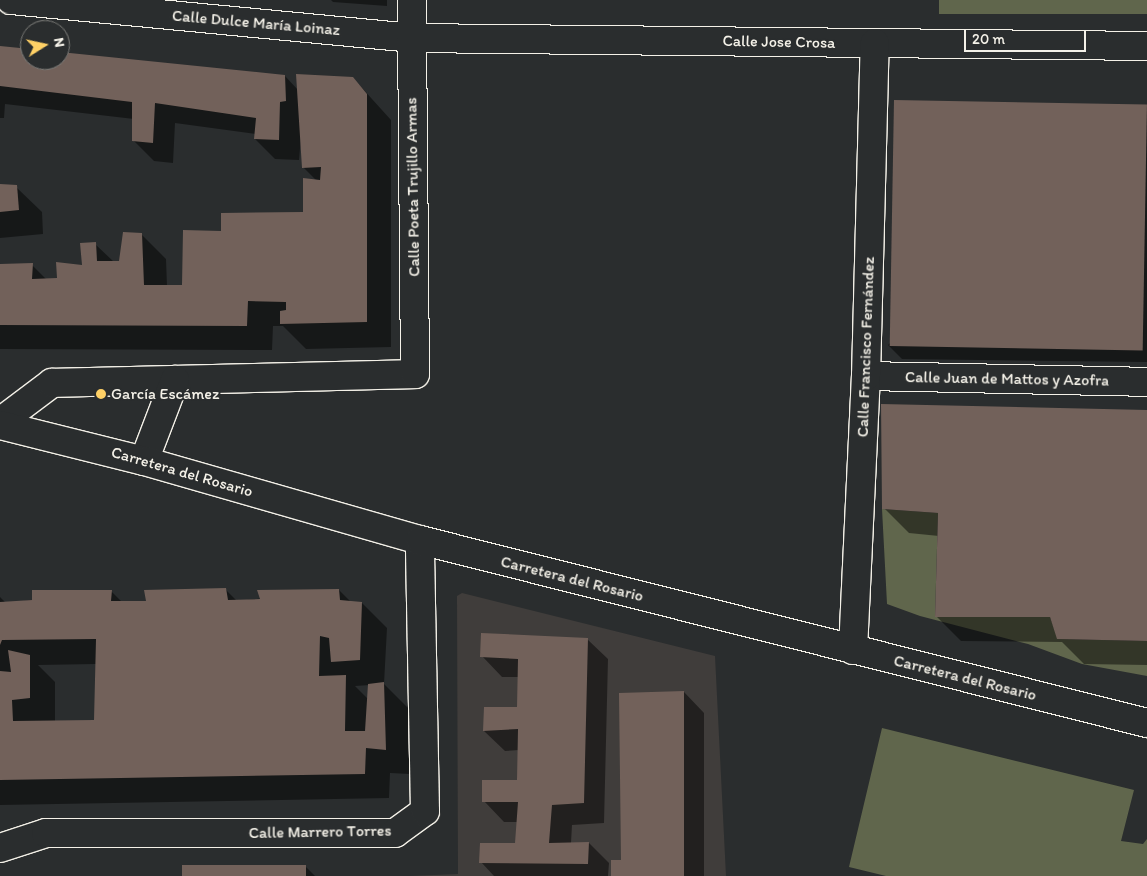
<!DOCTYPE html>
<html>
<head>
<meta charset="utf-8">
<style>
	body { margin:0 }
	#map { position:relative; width:1147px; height:876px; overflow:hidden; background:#2a2d2e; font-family:Itim,sans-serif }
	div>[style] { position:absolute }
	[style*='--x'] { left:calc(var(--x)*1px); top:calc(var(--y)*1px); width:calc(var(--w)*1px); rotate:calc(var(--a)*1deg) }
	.built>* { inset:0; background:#403d3b }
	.green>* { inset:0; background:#60664c; transform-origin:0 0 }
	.shadow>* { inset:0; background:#0007 }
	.building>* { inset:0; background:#72615a; transform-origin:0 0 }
	.roads { filter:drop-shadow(1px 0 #f4f1e8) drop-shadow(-1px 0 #f4f1e8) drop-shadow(0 1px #f4f1e8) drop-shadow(0 -1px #f4f1e8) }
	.street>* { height:28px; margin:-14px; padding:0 14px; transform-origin:14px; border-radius:14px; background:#2a2d2e }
	.secondary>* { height:28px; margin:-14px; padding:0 14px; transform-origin:14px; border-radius:14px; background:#2a2d2e }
	.dots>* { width:14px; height:14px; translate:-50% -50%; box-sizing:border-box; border:2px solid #2a2d2e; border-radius:50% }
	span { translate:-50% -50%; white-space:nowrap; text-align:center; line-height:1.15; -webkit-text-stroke:4px #2a2d2e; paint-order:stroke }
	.street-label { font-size:16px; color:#f4f1e8 }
	.poi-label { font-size:16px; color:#f4f1e8 }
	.left { translate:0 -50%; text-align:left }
	.north { position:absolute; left:20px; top:20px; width:50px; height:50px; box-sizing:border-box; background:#2a2d2e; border:1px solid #7b7b78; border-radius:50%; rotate:80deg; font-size:14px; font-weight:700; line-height:20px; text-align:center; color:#f4f1e8 }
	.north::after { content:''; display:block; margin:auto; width:18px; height:22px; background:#ffd166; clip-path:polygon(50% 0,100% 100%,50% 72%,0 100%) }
	.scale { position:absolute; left:964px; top:30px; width:122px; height:22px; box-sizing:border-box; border:2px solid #f4f1e8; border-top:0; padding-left:6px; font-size:15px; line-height:18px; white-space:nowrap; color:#f4f1e8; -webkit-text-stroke:4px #2a2d2e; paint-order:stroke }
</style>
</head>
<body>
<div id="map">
	<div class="built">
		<div style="clip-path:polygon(462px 593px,715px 656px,726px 876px,410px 876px,458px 874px,457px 596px)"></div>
	</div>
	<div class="green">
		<div style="left:939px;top:0;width:208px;height:14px"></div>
		<div style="clip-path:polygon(882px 509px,938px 513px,935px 617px,1050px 617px,1058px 639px,1147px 641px,1147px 676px,1082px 664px,1028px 644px,920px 616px,887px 604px)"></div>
		<div style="clip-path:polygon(882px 728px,1134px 790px,1121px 841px,1143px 844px,1147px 839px,1147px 876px,886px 876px,849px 867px)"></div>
	</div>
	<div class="shadow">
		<div style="clip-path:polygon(331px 0,387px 0,387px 6px,333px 2px)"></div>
		<div style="clip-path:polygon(0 48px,30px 51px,30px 60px,60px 60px,60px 54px,285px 76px,298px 90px,353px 78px,391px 120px,391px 347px,306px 349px,283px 326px,273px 326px,272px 350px,0 349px,0 265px,32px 265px,47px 280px,58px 279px,83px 267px,95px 244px,114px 262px,120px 262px,141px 234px,166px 259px,167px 286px,184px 286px,222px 232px,304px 213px,317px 181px,303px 167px,301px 137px,299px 160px,275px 159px,255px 139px,256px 134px,175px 123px,173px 163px,154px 161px,133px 140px,134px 119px,5px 104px,4px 118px,0 118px)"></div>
		<div style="clip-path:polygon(1147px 106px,1147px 362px,902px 359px,888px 345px)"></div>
		<div style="clip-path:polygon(0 185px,16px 187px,42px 212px,43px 234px,0 238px)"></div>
		<div style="clip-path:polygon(1147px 411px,1147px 665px,1084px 664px,1062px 642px,961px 641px,936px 616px,939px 536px,909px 533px,884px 508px)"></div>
		<div style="clip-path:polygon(evenodd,226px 590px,237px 601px,339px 590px,351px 602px,362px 603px,387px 628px,384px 684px,408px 708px,410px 774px,390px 773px,389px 798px,0 805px,0 597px,6px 603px,111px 591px,122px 602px,147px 602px,226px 590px,96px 664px,95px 721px,55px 722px,55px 682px,38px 665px,96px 664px,226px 590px,370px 685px,369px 700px,355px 686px,370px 685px)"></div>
		<div style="clip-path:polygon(587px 639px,608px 659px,604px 823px,572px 825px,571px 843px,589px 843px,609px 863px,608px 876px,494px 876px,481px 862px,516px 844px,518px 822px,504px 822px,484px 801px,519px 782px,519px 750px,505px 751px,484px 731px,518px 708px,519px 677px,502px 677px,482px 656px)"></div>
		<div style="clip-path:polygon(684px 692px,704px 713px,704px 876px,613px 876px,623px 862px)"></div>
		<div style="clip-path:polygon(305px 866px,315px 876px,183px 876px)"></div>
	</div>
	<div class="building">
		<div style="clip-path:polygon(0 46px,30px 49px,30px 60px,60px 60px,60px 52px,285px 75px,286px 101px,280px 102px,279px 140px,254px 139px,256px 118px,155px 103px,153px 143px,132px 141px,132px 102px,0 86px)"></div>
		<div style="clip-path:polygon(296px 74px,353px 77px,367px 94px,367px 322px,280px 324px,280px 311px,286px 310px,286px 302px,248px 301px,247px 326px,0 325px,0 264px,33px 263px,32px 279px,57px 278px,56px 262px,82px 265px,80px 243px,96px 242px,97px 261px,119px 261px,123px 232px,142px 233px,144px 285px,182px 285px,183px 230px,221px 231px,221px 213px,303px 212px,303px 178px,320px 180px,321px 167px,302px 168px)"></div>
		<div style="left:894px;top:100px;width:253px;height:246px;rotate:1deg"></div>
		<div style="clip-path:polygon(0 184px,17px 185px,19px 210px,0 212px)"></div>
		<div style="clip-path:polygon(881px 404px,1147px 410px,1147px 641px,1057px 639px,1050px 617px,935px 617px,938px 513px,882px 509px)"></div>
		<div style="clip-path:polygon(226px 588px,228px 600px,260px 599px,257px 590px,339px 589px,340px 600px,362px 602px,360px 660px,331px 662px,329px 638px,320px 636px,319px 676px,346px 675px,345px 731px,365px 731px,368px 684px,384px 682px,386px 750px,366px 748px,365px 774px,0 780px,0 671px,11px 672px,8px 650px,30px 655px,30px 698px,12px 700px,13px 721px,94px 720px,96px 639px,2px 640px,0 645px,0 602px,32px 600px,32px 590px,112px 590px,111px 601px,146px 601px,144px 590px)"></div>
		<div style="clip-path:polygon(481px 633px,588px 638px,584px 803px,552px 805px,549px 843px,589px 842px,588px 864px,479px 863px,480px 843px,515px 843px,518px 802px,482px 802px,482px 780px,517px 780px,518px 729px,483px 731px,484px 707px,517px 707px,518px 659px,480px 657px)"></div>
		<div style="clip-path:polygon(684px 691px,684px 876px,611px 876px,611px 860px,621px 860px,619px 693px)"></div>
		<div style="left:306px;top:865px;width:11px;height:124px;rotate:90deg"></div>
	</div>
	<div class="roads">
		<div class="street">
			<div style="--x:11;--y:0;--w:402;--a:5.4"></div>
			<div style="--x:411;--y:38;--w:736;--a:0.62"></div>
			<div style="--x:866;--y:376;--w:281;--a:1.2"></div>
			<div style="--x:0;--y:422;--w:65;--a:-36.9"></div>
			<div style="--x:52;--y:383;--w:363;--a:-1.4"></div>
			<div style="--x:415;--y:374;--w:374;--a:-90.5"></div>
			<div style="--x:144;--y:461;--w:87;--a:-69.1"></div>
			<div style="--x:853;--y:650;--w:274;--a:-87.3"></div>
			<div style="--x:866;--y:376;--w:333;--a:-88.5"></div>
			<div style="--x:0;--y:848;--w:48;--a:-18.1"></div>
			<div style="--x:46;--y:833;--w:349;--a:0"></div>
			<div style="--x:395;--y:833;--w:37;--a:-36"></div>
			<div style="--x:425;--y:811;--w:271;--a:-91.1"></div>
		</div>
		<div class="secondary">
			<div style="--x:0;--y:425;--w:148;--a:14"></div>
			<div style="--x:144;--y:461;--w:287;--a:16"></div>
			<div style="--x:420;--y:540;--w:750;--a:14.13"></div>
		</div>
	</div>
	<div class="dots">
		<div style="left:101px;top:394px;background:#ffd166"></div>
	</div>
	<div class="street-label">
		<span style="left:256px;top:23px;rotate:5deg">Calle Dulce María Loinaz</span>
		<span style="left:779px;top:42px;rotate:1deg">Calle Jose Crosa</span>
		<span style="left:413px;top:187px;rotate:-91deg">Calle Poeta Trujillo Armas</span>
		<span style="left:866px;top:347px;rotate:-88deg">Calle Francisco Fernández</span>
		<span style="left:1007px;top:379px;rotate:1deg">Calle Juan de Mattos y Azofra</span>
		<span style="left:182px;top:472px;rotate:16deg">Carretera del Rosario</span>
		<span style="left:572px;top:579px;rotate:14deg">Carretera del Rosario</span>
		<span style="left:965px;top:678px;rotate:14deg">Carretera del Rosario</span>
		<span style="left:320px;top:832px;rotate:-1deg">Calle Marrero Torres</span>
	</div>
	<div class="poi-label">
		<span class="left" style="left:111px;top:394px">García Escámez</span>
	</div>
	<div class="north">N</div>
	<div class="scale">20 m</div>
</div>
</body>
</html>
